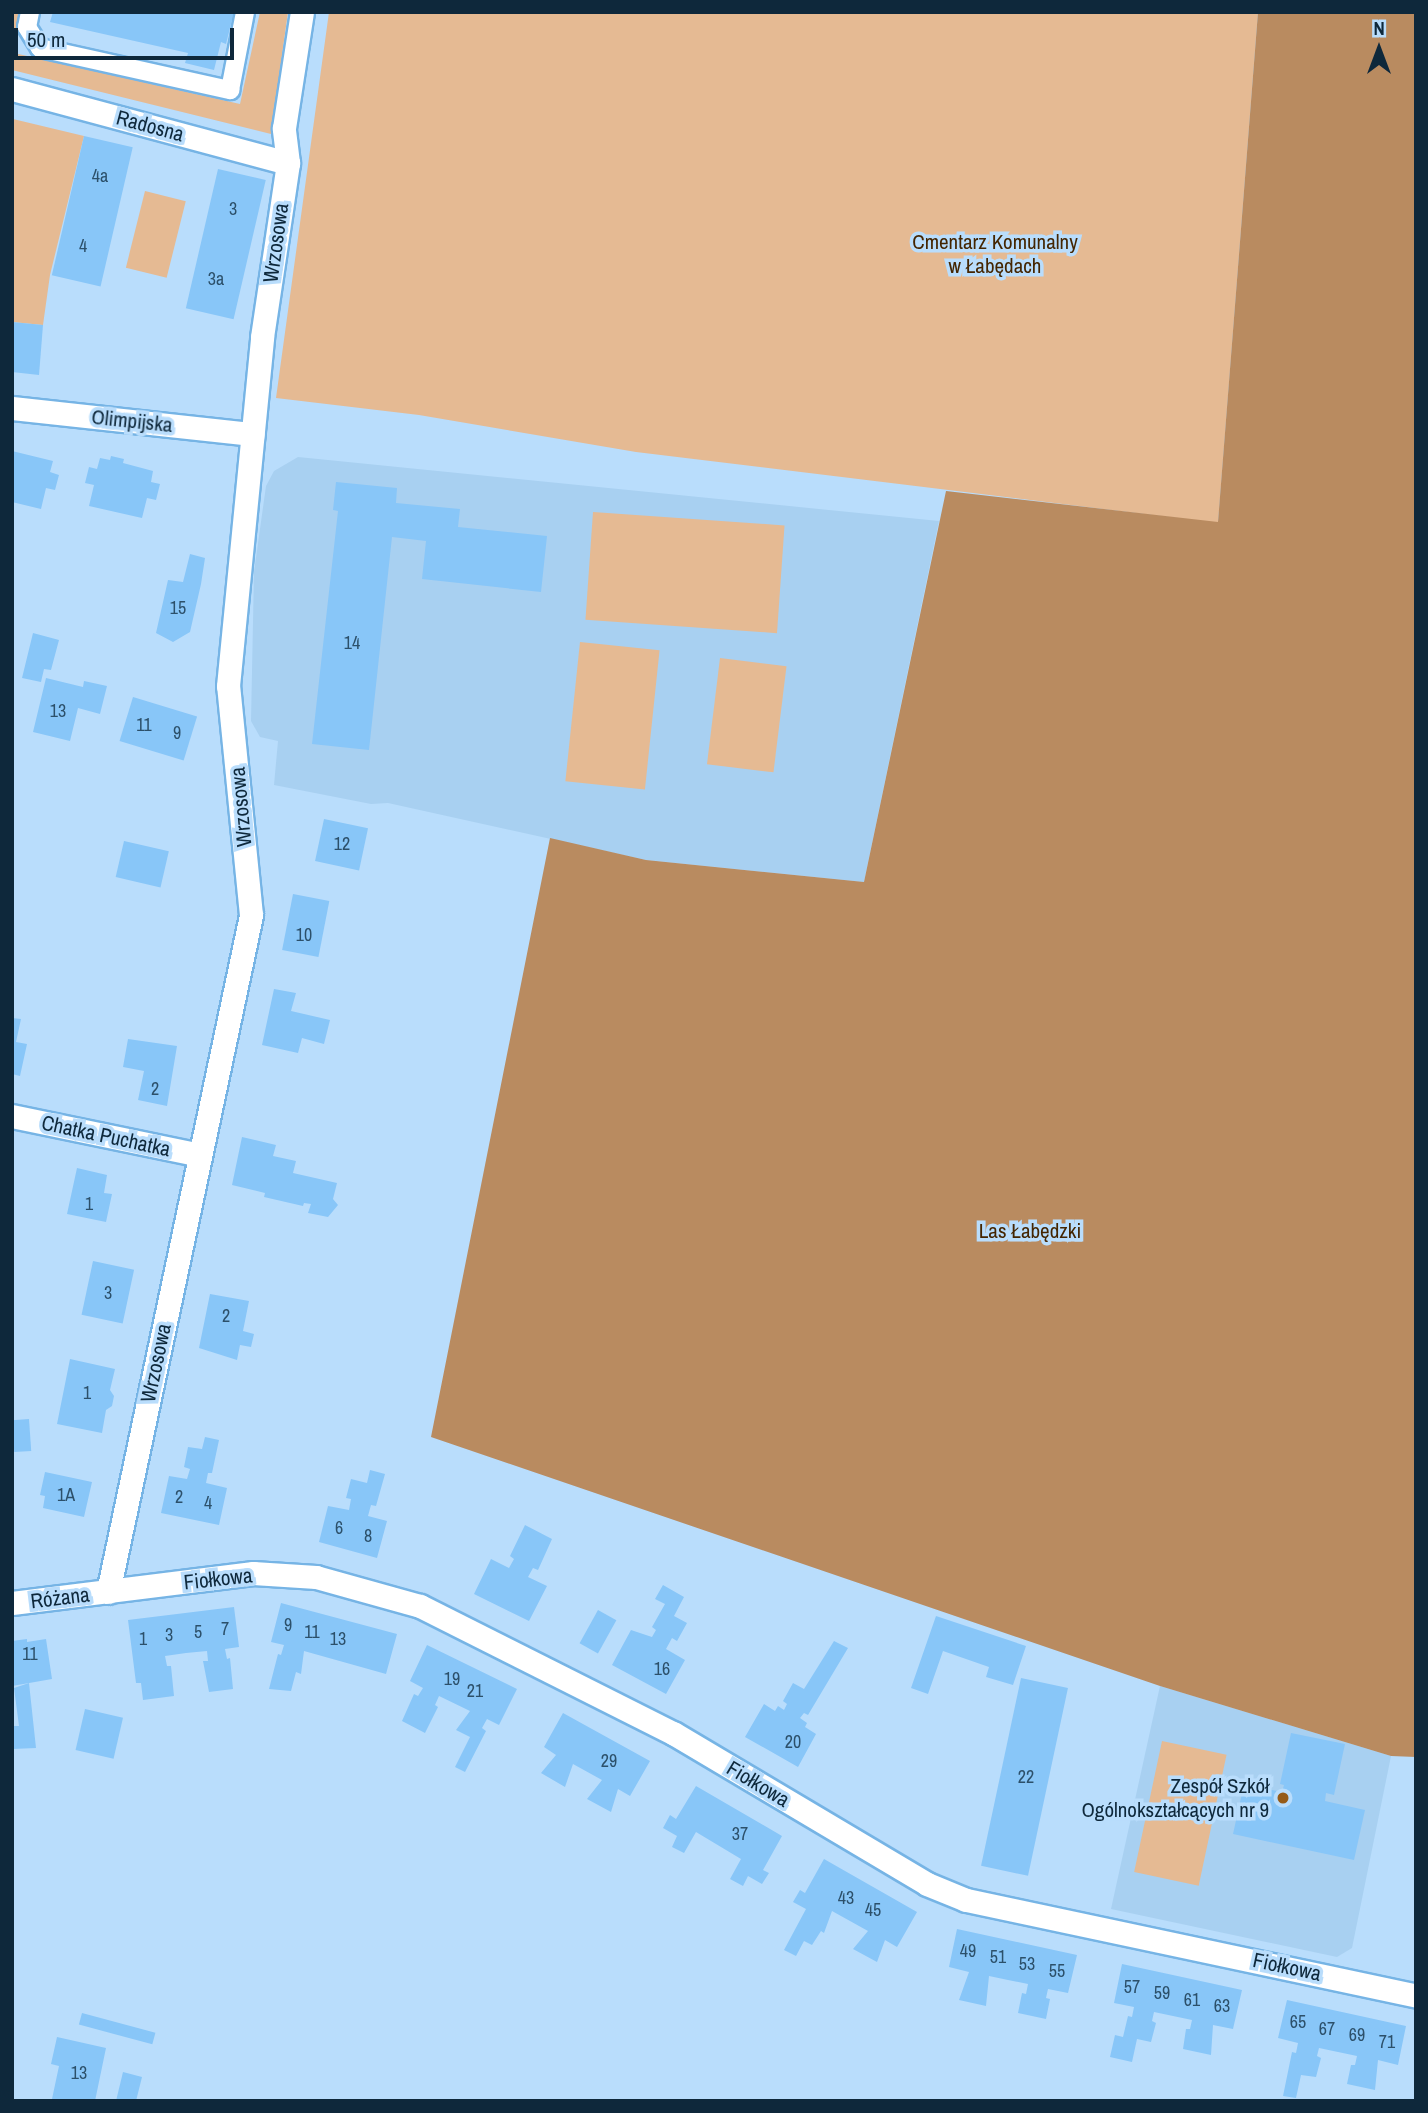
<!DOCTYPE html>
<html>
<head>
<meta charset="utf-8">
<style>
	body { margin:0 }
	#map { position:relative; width:1428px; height:2113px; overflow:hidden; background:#b9ddfc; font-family:"Archivo Narrow",sans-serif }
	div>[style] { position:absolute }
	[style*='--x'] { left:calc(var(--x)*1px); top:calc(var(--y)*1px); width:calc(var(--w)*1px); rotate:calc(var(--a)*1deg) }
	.built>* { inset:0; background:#a8d0f1 }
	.green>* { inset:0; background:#e5ba93; transform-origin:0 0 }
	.forest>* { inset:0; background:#b98b60 }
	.building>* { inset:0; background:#88c6f8; transform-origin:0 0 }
	.roads { filter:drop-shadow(2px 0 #76b4e5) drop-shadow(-2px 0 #76b4e5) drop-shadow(0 2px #76b4e5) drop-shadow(0 -2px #76b4e5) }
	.pedestrian>* { height:18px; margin:-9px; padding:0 9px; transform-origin:9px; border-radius:9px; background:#fff }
	.minor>* { height:23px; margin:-11.5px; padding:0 11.5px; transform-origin:11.5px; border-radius:11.5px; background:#fff }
	.dots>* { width:19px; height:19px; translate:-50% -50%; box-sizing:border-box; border:4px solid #b9ddfc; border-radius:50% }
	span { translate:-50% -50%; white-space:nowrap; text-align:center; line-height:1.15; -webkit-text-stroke:7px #b9ddfc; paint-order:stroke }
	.number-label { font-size:18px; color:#2c506a }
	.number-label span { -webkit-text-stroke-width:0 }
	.street-label { font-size:21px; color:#0e283b }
	.park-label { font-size:21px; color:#442501 }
	.poi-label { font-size:21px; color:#0e283b }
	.right { translate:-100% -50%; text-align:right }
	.frame { position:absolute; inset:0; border:14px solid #0e283b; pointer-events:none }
	.north { position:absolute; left:1344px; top:14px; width:70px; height:70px; -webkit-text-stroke:5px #b9ddfc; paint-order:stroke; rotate:0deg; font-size:19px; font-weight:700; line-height:28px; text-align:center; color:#0e283b }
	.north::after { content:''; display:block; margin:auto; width:24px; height:32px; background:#0e283b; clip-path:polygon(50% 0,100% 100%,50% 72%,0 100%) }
	.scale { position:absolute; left:14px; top:28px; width:220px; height:32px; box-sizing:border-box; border:4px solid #0e283b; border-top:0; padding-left:9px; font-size:21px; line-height:24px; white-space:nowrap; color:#0e283b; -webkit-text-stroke:5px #b9ddfc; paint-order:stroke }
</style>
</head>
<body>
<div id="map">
	<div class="built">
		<div style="clip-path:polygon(298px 457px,939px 521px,864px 882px,646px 860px,388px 803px,371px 804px,274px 785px,278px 741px,260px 737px,251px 721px,254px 572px,266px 486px,274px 471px)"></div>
		<div style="clip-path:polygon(1160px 1686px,1391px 1756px,1352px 1948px,1337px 1957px,1111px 1909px)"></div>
	</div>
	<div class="green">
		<div style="clip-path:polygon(12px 12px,21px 12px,14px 53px,240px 104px,260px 12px,288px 12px,271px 134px,12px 70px)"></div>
		<div style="clip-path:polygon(329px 12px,1258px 12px,1218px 523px,636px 452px,419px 415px,276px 398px)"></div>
		<div style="clip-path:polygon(13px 119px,84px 136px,50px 275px,43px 325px,12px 322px)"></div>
		<div style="left:145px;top:191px;width:42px;height:79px;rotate:14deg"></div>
		<div style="left:593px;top:512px;width:192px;height:108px;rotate:4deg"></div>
		<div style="left:580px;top:642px;width:80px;height:140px;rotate:6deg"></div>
		<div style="left:720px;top:658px;width:67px;height:107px;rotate:7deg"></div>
		<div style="left:1162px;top:1741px;width:66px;height:134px;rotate:12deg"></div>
	</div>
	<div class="forest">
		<div style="clip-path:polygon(1258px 12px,1416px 12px,1416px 1757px,1391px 1756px,1160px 1686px,431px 1437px,550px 838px,646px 860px,864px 882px,946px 491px,1218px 522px)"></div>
	</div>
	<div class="building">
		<div style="clip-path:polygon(53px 12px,234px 12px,226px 44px,221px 42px,214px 70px,185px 63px,188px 53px,50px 22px)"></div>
		<div style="left:84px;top:136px;width:50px;height:143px;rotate:13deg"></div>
		<div style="left:218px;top:169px;width:49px;height:143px;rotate:13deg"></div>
		<div style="clip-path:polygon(12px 322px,43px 325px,39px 375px,12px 372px)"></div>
		<div style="clip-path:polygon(12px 451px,53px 461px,50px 472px,59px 475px,55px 490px,46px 488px,41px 509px,12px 502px)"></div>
		<div style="clip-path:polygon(111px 456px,124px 459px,123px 463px,153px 471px,151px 482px,160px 484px,156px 500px,147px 498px,142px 518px,89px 506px,94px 485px,85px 483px,89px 467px,97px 469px,100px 458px,110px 460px)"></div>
		<div style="clip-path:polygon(336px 482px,397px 488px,396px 503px,460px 509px,458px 527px,547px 536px,541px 592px,422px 579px,426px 541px,392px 537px,369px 750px,312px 744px,338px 511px,333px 510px)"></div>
		<div style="clip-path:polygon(190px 554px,205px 558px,201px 584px,190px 632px,173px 642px,156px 633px,168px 580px,183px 582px)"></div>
		<div style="clip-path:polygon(33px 633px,59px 640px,51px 670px,44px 669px,41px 682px,22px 678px)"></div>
		<div style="clip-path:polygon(46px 678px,83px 687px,84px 681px,107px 686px,100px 714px,78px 708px,70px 741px,33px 732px)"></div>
		<div style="left:133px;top:697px;width:67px;height:46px;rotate:17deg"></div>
		<div style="left:324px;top:819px;width:45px;height:43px;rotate:12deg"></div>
		<div style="left:124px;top:841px;width:46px;height:37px;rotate:13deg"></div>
		<div style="left:293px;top:894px;width:37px;height:57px;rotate:11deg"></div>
		<div style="clip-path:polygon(274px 989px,296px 993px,291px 1011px,330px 1020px,324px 1044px,302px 1038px,298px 1053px,262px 1045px)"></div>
		<div style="clip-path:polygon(12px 1018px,21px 1019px,16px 1042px,27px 1044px,20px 1076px,12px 1074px)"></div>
		<div style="clip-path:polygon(128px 1039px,177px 1046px,167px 1106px,138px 1100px,144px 1071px,123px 1067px)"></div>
		<div style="clip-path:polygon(242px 1137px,276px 1145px,273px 1156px,296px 1161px,293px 1173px,337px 1183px,333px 1199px,338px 1205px,328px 1217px,308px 1213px,311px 1204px,304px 1203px,303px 1206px,264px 1197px,265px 1193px,232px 1185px)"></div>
		<div style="clip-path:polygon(77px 1168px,107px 1175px,104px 1193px,112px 1194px,106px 1222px,67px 1214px)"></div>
		<div style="left:93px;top:1261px;width:42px;height:55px;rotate:12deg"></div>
		<div style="clip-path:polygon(210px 1294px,249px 1301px,243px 1331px,254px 1334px,251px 1347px,240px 1345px,237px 1360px,199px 1348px)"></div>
		<div style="clip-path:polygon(70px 1359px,115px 1369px,110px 1390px,114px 1396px,112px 1406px,106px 1410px,102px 1433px,57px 1424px)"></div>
		<div style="left:29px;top:1419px;width:32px;height:17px;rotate:86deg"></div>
		<div style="clip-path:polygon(205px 1437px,219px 1440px,212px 1473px,208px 1473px,206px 1483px,227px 1488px,219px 1525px,161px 1513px,169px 1476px,187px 1479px,190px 1469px,184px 1467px,188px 1447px,202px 1449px)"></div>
		<div style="clip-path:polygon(370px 1470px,385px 1474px,376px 1506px,371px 1505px,368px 1516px,387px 1521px,377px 1558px,319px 1542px,328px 1506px,349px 1510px,351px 1499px,346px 1498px,351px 1479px,367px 1483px)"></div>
		<div style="clip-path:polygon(45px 1472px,92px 1482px,84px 1517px,43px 1508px,45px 1496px,40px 1495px)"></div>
		<div style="clip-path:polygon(525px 1525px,552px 1539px,538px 1570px,533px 1568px,528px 1577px,547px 1586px,529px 1621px,474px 1594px,491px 1559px,509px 1568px,514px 1559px,510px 1556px)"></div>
		<div style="clip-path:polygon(663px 1585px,684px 1597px,674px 1616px,687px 1623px,677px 1641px,672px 1638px,666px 1649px,685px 1660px,666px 1694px,612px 1665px,631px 1630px,652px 1637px,656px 1630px,652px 1627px,665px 1604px,655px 1599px)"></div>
		<div style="clip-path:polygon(281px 1603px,397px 1634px,386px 1674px,304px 1651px,301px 1674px,296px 1672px,291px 1691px,269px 1689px,278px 1654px,281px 1655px,284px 1645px,271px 1642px)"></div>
		<div style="clip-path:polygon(234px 1607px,239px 1647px,225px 1649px,227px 1659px,230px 1658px,233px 1689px,209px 1692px,203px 1661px,208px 1661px,207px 1651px,186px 1653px,165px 1656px,167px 1666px,171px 1666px,174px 1696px,143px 1700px,141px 1683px,136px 1683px,128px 1620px)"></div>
		<div style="left:598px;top:1610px;width:21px;height:38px;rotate:29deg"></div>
		<div style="clip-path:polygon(936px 1616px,1026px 1646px,1013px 1685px,986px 1677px,989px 1667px,943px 1651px,928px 1694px,911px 1688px)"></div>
		<div style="clip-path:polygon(27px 1639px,27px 1642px,46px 1639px,52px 1679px,12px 1686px,12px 1641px)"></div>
		<div style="clip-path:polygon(834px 1641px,848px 1648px,808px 1715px,804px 1713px,800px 1718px,807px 1723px,805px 1727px,816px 1734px,798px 1767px,745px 1737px,764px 1704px,775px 1711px,778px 1706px,784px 1710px,787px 1704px,783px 1701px,793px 1683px,804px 1689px)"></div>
		<div style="clip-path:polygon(427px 1645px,517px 1689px,499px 1725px,487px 1719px,482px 1728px,486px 1731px,465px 1772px,455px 1767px,470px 1737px,456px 1730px,470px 1711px,439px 1696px,435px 1705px,438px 1707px,425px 1733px,402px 1721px,414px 1694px,418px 1696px,423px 1688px,410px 1681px)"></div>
		<div style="left:1021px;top:1678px;width:48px;height:192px;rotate:12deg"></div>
		<div style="clip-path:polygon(29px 1683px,36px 1748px,12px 1749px,13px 1726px,19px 1726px,14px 1688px)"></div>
		<div style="left:85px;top:1709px;width:39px;height:42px;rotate:13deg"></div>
		<div style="clip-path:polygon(563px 1713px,650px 1761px,630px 1796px,618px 1789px,611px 1812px,587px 1799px,602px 1780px,573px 1764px,565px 1787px,541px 1773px,556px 1755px,544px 1747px)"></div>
		<div style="clip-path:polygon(1291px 1733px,1345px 1744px,1334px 1795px,1326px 1793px,1325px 1801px,1365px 1810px,1354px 1860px,1233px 1834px,1244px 1784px,1282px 1792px,1284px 1785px,1280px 1784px)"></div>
		<div style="clip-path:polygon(696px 1786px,782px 1836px,763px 1870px,769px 1873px,762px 1884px,748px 1876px,743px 1886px,730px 1879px,741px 1859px,696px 1832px,684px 1853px,672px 1847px,677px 1836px,663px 1828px,670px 1815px,676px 1819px)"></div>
		<div style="clip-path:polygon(824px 1859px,917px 1912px,897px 1947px,885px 1940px,877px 1962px,853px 1949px,868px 1931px,832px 1911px,824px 1933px,821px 1931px,812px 1945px,804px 1941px,796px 1956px,784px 1950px,806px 1909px,793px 1902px,800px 1890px,805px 1893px)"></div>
		<div style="clip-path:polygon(957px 1929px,1077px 1955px,1068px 1993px,1048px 1989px,1046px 1998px,1050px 1999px,1046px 2019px,1018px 2013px,1022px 1993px,1026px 1994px,1028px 1984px,1008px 1980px,989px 1976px,986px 2006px,959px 2000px,969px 1972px,949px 1967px)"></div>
		<div style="clip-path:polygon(1122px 1964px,1242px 1990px,1233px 2029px,1213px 2025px,1211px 2055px,1183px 2049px,1186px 2029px,1190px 2029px,1192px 2020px,1154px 2012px,1152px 2021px,1156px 2023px,1151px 2042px,1137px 2039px,1132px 2062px,1110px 2057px,1115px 2035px,1123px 2037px,1128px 2016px,1132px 2017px,1134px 2007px,1114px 2003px)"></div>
		<div style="clip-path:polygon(1287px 2000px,1406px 2026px,1398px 2065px,1378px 2060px,1375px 2090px,1347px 2084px,1351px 2065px,1355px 2065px,1357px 2056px,1319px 2048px,1317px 2056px,1321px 2058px,1316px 2077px,1301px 2075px,1296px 2098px,1283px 2096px,1292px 2052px,1296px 2053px,1298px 2043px,1278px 2038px)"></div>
		<div style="left:82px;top:2013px;width:76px;height:12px;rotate:15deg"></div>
		<div style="clip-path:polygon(57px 2037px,106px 2048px,95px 2101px,52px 2099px,59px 2066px,51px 2064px)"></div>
		<div style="clip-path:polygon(123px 2072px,142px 2077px,136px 2101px,116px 2101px)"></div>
	</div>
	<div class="roads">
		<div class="pedestrian">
			<div style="--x:30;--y:12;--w:15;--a:101"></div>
			<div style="--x:27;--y:27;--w:25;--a:58"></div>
			<div style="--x:40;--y:48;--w:195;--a:12.5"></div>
			<div style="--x:230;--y:90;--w:79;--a:-79.1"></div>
		</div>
		<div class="minor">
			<div style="--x:12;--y:89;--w:286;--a:15"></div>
			<div style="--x:12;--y:408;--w:242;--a:6.2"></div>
			<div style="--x:12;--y:1116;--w:192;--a:11.7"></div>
			<div style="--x:108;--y:1592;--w:692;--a:-78.07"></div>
			<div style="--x:251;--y:915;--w:230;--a:-95.7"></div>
			<div style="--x:228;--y:686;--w:351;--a:-84.4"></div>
			<div style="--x:262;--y:337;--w:176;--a:-81.5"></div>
			<div style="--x:288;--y:163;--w:35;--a:-97"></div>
			<div style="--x:284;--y:128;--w:117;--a:-81.2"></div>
			<div style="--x:12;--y:1603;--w:243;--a:-7.1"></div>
			<div style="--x:253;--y:1573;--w:63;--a:3.6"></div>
			<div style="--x:316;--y:1577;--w:108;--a:15.6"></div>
			<div style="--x:420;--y:1606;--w:283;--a:26.7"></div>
			<div style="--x:673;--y:1733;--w:295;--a:30.7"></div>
			<div style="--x:927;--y:1884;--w:42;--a:22.3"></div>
			<div style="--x:966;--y:1900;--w:460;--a:12"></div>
		</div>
	</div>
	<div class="dots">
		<div style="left:1283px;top:1798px;background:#955b19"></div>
	</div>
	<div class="number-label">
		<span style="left:100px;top:176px">4a</span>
		<span style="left:233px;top:209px">3</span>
		<span style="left:83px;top:246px">4</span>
		<span style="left:216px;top:279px">3a</span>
		<span style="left:178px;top:608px">15</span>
		<span style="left:352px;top:643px">14</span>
		<span style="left:58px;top:711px">13</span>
		<span style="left:144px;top:725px">11</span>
		<span style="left:177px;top:733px">9</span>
		<span style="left:342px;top:844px">12</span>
		<span style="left:304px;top:935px">10</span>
		<span style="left:155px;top:1089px">2</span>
		<span style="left:89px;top:1204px">1</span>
		<span style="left:108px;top:1293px">3</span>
		<span style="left:226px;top:1316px">2</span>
		<span style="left:87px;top:1393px">1</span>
		<span style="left:66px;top:1495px">1A</span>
		<span style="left:179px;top:1497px">2</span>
		<span style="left:208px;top:1503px">4</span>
		<span style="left:339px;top:1528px">6</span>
		<span style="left:368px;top:1536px">8</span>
		<span style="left:288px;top:1625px">9</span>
		<span style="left:225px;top:1629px">7</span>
		<span style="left:198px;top:1632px">5</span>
		<span style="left:312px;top:1632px">11</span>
		<span style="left:169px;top:1635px">3</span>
		<span style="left:143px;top:1639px">1</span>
		<span style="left:338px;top:1639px">13</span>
		<span style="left:30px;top:1654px">11</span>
		<span style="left:662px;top:1669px">16</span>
		<span style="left:452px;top:1679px">19</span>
		<span style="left:475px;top:1691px">21</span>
		<span style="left:793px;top:1742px">20</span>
		<span style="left:609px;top:1761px">29</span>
		<span style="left:1026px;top:1777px">22</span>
		<span style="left:740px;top:1834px">37</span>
		<span style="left:846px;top:1898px">43</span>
		<span style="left:873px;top:1910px">45</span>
		<span style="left:968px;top:1951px">49</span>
		<span style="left:998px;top:1957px">51</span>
		<span style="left:1027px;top:1964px">53</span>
		<span style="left:1057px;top:1971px">55</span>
		<span style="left:1132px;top:1987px">57</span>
		<span style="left:1162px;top:1993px">59</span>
		<span style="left:1192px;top:2000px">61</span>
		<span style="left:1222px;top:2006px">63</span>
		<span style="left:1298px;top:2022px">65</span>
		<span style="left:1327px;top:2029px">67</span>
		<span style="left:1357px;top:2035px">69</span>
		<span style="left:1387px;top:2042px">71</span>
		<span style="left:79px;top:2073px">13</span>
	</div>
	<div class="street-label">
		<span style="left:150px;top:126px;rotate:15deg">Radosna</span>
		<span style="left:276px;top:243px;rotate:-82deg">Wrzosowa</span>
		<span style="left:132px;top:421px;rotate:6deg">Olimpijska</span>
		<span style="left:241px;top:807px;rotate:-95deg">Wrzosowa</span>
		<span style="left:106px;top:1136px;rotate:12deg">Chatka Puchatka</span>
		<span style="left:156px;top:1363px;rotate:-78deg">Wrzosowa</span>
		<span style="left:218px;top:1579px;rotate:-6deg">Fiołkowa</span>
		<span style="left:60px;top:1598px;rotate:-7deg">Różana</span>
		<span style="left:758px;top:1784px;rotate:31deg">Fiołkowa</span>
		<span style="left:1287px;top:1967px;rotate:12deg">Fiołkowa</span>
	</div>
	<div class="park-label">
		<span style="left:995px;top:254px">Cmentarz Komunalny<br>w Łabędach</span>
		<span style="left:1030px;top:1231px">Las Łabędzki</span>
	</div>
	<div class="poi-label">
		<span class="right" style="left:1269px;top:1798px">Zespół Szkół<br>Ogólnokształcących nr 9</span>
	</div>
	<div class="frame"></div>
	<div class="north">N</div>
	<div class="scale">50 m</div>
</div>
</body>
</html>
